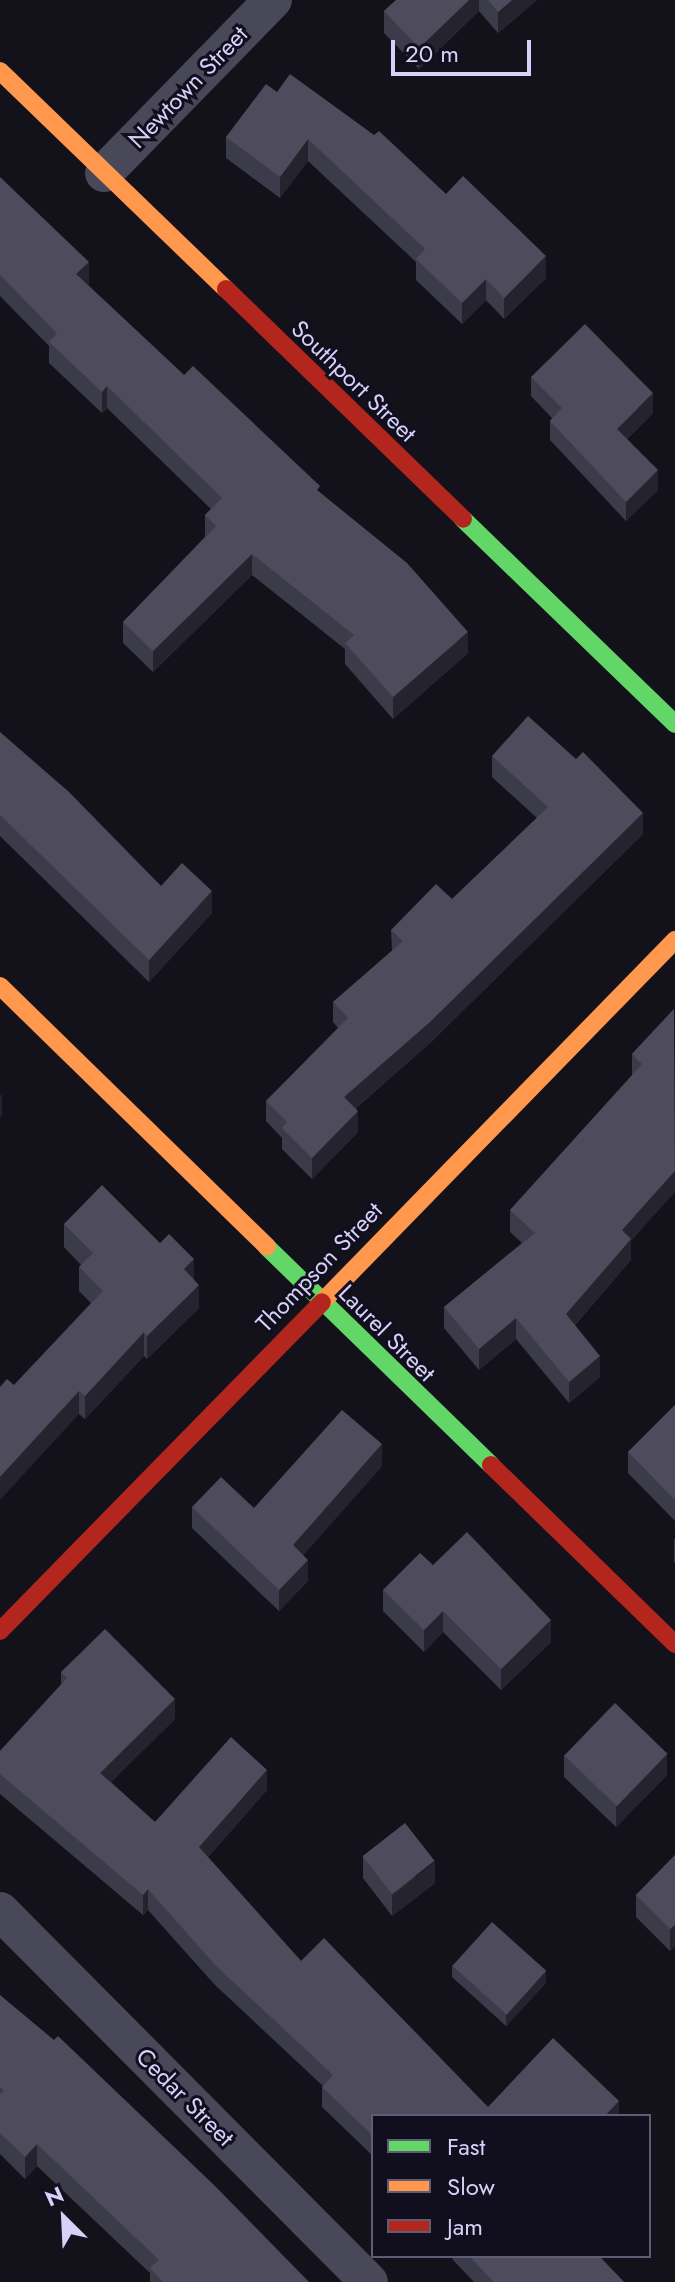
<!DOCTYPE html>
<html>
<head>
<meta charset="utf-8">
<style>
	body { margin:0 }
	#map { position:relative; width:675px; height:2282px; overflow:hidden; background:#13121a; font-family:Jost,sans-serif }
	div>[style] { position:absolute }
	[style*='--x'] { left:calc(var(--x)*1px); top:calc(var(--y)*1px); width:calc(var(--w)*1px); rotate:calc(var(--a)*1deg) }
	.street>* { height:38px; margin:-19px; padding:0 19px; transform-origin:19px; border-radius:19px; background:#494859 }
	.fast>* { height:18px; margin:-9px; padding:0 9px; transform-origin:9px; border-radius:9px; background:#63d668 }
	.slow>* { height:18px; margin:-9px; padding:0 9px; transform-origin:9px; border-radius:9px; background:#ff974d }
	.jam>* { height:18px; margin:-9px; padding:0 9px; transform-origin:9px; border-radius:9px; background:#b3261e }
	.wall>* { inset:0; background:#3c3b49; transform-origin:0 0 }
	.shaded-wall>* { inset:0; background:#25242e }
	.building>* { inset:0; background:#4d4b5c; transform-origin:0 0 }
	span { translate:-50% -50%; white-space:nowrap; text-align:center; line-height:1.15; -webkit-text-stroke:6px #110f1d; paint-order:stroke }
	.street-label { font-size:24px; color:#d5d1f9 }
	.legend { position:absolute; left:371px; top:2114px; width:280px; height:144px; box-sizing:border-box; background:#110f1d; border:2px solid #5f5d75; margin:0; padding:10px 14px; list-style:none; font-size:24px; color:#d5d1f9 }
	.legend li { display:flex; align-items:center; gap:16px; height:40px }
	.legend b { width:40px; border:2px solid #5f5d75 }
	.north { position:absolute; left:24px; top:2178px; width:80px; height:80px; -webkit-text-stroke:6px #110f1d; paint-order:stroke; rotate:336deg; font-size:22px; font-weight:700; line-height:32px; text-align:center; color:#d5d1f9 }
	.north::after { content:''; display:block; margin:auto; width:28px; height:36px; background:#d5d1f9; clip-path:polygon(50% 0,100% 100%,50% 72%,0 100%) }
	.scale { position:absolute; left:391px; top:40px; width:140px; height:36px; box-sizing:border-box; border:4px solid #d5d1f9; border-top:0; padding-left:10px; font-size:24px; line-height:28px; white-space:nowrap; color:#d5d1f9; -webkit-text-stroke:6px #110f1d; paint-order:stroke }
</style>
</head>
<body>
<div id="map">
	<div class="street">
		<div style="--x:104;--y:173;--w:242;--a:-45.7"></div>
		<div style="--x:0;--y:1911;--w:523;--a:45.15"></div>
	</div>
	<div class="fast">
		<div style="--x:463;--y:519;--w:295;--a:44"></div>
		<div style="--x:267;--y:1247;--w:313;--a:44.2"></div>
	</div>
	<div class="slow">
		<div style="--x:0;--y:71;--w:314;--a:44"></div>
		<div style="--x:0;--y:986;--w:373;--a:44.3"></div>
		<div style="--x:322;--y:1302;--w:506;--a:-45.72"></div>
	</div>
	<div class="jam">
		<div style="--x:226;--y:289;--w:330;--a:44.1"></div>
		<div style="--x:491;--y:1465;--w:257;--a:44.2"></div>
		<div style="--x:0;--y:1631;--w:460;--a:-45.6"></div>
	</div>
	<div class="wall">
		<div style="clip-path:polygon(396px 0,537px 0,498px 33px,479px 11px,419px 69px,384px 33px,384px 11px)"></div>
		<div style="clip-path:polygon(277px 92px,446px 194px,546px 278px,504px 319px,486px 300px,462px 324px,416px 280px,416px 262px,308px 161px,280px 198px,226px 158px,226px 137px)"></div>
		<div style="clip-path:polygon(0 177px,89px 283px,88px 285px,184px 375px,320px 493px,468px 653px,393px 719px,345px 664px,345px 649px,252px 575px,153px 672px,123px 643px,123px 622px,205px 537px,205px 515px,211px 509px,107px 408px,102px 413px,49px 363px,49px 346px,0 296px)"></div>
		<div style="clip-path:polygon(531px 377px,653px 413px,627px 439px,658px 490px,626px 521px,550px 440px,550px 421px,552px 418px,531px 396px)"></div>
		<div style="clip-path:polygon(0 732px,161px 886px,212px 913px,149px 982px,0 836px)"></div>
		<div style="clip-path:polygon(492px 756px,643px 834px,430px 1043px,356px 1108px,358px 1132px,312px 1179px,282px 1149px,282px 1138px,266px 1121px,266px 1101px,338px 1028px,333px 1022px,333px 1002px,392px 951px,391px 930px,452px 899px,537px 818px,492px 777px)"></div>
		<div style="clip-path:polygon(674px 1009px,631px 1241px,631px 1260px,575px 1325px,600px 1377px,569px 1403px,516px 1339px,479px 1370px,444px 1328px,444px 1307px,522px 1243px,510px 1232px,510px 1210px,632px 1076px,632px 1054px)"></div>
		<div style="clip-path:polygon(64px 1224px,194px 1279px,199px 1308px,147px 1359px,144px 1356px,85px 1419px,79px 1414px,14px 1385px,91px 1303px,79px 1291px,79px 1267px,81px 1265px,64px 1247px)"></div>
		<div style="clip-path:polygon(675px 1405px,675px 1521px,628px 1473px,628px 1452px)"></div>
		<div style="clip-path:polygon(382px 1466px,303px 1555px,308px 1581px,279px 1611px,192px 1528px,192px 1507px,254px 1508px)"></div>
		<div style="left:675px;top:1539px;width:24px;height:1px;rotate:90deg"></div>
		<div style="clip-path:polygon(433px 1565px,551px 1642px,501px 1690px,443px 1632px,424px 1652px,383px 1611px,383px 1590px)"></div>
		<div style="clip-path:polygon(61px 1672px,175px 1719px,111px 1782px,155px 1822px,267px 1790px,208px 1857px,301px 1961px,488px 2107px,619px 2116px,373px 2116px,373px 2156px,322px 2107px,322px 2087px,323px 2086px,215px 1985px,148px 1910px,143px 1915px,0 1794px,0 1751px,61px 1685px)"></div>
		<div style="clip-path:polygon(564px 1755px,667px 1775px,616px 1827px,564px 1777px)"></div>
		<div style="clip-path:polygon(675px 1855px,675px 1946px,670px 1951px,636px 1917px,636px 1895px)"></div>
		<div style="clip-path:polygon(363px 1857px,435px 1883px,392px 1916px,363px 1878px)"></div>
		<div style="clip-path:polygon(452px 1965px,546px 1983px,506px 2026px,452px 1977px)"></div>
		<div style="clip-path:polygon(0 1995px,309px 2282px,150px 2282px,150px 2273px,37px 2166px,25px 2179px,0 2154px)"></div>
		<div style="clip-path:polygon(453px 2256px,599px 2256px,624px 2282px,474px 2282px,453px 2260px)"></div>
	</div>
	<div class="shaded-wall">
		<div style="clip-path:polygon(469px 0,479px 0,479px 11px,419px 69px,419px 48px)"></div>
		<div style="clip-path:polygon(512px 0,537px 0,498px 33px,498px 12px)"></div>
		<div style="clip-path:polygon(308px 139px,308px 161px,280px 198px,280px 177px)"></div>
		<div style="clip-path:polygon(546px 256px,546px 278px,504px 319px,504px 298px)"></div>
		<div style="clip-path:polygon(89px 262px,89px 283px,76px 296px,76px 274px)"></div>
		<div style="clip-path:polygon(486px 279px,486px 300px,462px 324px,462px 303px)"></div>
		<div style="clip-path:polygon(107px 386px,107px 408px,102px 413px,102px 392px)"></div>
		<div style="clip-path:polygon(653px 393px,653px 413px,617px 448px,617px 429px)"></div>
		<div style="clip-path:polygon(658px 470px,658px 490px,626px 521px,626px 502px)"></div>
		<div style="clip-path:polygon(252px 554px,252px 575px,153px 672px,153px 651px)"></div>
		<div style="clip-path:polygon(468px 632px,468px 653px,393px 719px,393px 697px)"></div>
		<div style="clip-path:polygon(643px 813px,643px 834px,430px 1043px,344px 1118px,344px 1097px)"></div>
		<div style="clip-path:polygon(212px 891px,212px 913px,149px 982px,149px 960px)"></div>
		<div style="clip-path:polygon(2px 1094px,2px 1115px,0 1117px,0 1096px)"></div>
		<div style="clip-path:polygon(358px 1111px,358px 1132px,312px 1179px,312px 1158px)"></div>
		<div style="clip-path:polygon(675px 1171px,675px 1192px,631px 1241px,631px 1260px,566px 1335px,566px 1314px,622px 1230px)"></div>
		<div style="clip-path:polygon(194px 1259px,194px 1282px,184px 1269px)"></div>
		<div style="clip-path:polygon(199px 1285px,199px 1308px,147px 1359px,147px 1336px)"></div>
		<div style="clip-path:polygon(516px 1318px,516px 1339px,479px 1370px,479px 1349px)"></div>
		<div style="clip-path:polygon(144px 1332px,144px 1356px,85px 1419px,85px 1396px)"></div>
		<div style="clip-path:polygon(600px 1356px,600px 1377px,569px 1403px,569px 1382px)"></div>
		<div style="clip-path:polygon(79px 1391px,79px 1414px,0 1500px,0 1477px)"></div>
		<div style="clip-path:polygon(382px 1444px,382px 1466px,293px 1567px,293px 1545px)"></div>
		<div style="clip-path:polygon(308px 1560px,308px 1581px,279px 1611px,279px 1590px)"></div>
		<div style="clip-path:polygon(443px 1611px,443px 1632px,424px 1652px,424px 1630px)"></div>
		<div style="clip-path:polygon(551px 1620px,551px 1642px,501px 1690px,501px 1669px)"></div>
		<div style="clip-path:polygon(175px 1699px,175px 1719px,100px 1793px,100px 1773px)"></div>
		<div style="clip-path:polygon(667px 1754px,667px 1775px,616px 1827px,616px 1805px)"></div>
		<div style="clip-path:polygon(267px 1770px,267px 1790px,199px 1867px,199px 1847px)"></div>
		<div style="clip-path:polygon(435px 1861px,435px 1883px,392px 1916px,392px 1895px)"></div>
		<div style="clip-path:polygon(148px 1889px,148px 1910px,143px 1915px,143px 1895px)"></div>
		<div style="clip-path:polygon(675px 1925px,675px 1946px,670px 1951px,670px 1929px)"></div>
		<div style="clip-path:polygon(546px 1971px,546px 1983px,506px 2026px,506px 2014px)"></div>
		<div style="clip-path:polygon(619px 2101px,619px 2116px,605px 2116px)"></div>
		<div style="clip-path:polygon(37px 2144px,37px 2166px,25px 2179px,25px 2157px)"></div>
	</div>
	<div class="building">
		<div style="clip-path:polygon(396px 0,469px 0,419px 48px,384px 11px)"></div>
		<div style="clip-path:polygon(488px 0,512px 0,498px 12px)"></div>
		<div style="clip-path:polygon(290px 74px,374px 135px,379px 131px,446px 194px,463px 176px,546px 256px,504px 298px,486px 279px,462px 303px,416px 259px,425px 249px,308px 139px,280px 177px,226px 137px,266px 84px,277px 92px)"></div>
		<div style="clip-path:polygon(0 177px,89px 262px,76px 274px,184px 375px,193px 366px,320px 486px,317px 490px,407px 563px,468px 632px,393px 697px,345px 643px,354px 635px,252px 554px,153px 651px,123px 622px,216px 526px,205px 515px,222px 498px,107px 386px,102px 392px,49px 342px,57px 333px,0 275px)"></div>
		<div style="clip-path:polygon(585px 324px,653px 393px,617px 429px,658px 470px,626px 502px,550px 421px,562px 408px,531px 377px)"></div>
		<div style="clip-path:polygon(528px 716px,576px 759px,583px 752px,643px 813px,430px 1022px,344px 1097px,358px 1111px,312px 1158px,282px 1128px,287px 1122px,266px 1101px,348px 1018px,333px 1002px,403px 941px,391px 930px,436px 884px,452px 899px,548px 807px,492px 756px)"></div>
		<div style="clip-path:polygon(0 732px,69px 792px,161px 886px,182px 863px,212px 891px,149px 960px,0 815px)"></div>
		<div style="clip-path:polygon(674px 1009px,675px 1171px,622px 1230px,631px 1239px,566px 1314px,600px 1356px,569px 1382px,516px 1318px,479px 1349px,444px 1307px,535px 1233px,510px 1210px,642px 1064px,632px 1054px)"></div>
		<div style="clip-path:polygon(102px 1185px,160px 1243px,169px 1234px,194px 1259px,184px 1269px,199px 1285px,147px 1336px,144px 1332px,85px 1396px,79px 1391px,0 1477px,0 1387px,7px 1379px,14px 1385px,103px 1291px,79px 1267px,93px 1253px,64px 1224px)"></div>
		<div style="clip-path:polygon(675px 1405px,675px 1500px,628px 1452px)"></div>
		<div style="clip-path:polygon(342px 1410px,382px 1444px,293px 1545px,308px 1560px,279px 1590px,192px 1507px,221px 1477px,254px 1508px)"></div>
		<div style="clip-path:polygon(467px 1532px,551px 1620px,501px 1669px,443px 1611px,424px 1630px,383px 1590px,420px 1553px,433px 1565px)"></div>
		<div style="clip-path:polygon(105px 1629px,175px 1699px,100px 1773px,155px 1822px,231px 1737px,267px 1770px,199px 1847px,301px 1961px,324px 1938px,488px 2107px,553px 2038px,619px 2101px,605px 2116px,373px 2116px,373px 2136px,322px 2087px,333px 2075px,215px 1965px,148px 1889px,143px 1895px,0 1774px,0 1751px,67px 1678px,61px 1672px)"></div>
		<div style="left:615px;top:1703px;width:73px;height:73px;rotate:44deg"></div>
		<div style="left:405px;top:1823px;width:48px;height:54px;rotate:52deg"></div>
		<div style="clip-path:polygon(675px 1855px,675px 1925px,670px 1929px,636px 1895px)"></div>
		<div style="left:492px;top:1922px;width:73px;height:59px;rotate:42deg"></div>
		<div style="clip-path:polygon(0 1995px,54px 2040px,58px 2036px,215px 2186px,309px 2282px,163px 2282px,150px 2268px,159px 2260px,37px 2144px,25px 2157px,0 2133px,0 2094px,4px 2090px,0 2087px)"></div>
		<div style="clip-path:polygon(469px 2256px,599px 2256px,624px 2282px,494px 2282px)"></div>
	</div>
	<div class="street-label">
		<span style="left:188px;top:87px;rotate:-46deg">Newtown Street</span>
		<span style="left:354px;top:381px;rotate:44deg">Southport Street</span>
		<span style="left:319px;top:1267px;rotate:-46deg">Thompson Street</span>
		<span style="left:387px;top:1333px;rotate:45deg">Laurel Street</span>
		<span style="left:185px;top:2097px;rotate:45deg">Cedar Street</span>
	</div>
	<ul class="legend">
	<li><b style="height:10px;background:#63d668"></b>Fast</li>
	<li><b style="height:10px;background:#ff974d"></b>Slow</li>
	<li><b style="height:10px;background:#b3261e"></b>Jam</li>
	</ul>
	<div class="north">N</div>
	<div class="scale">20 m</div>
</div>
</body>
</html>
